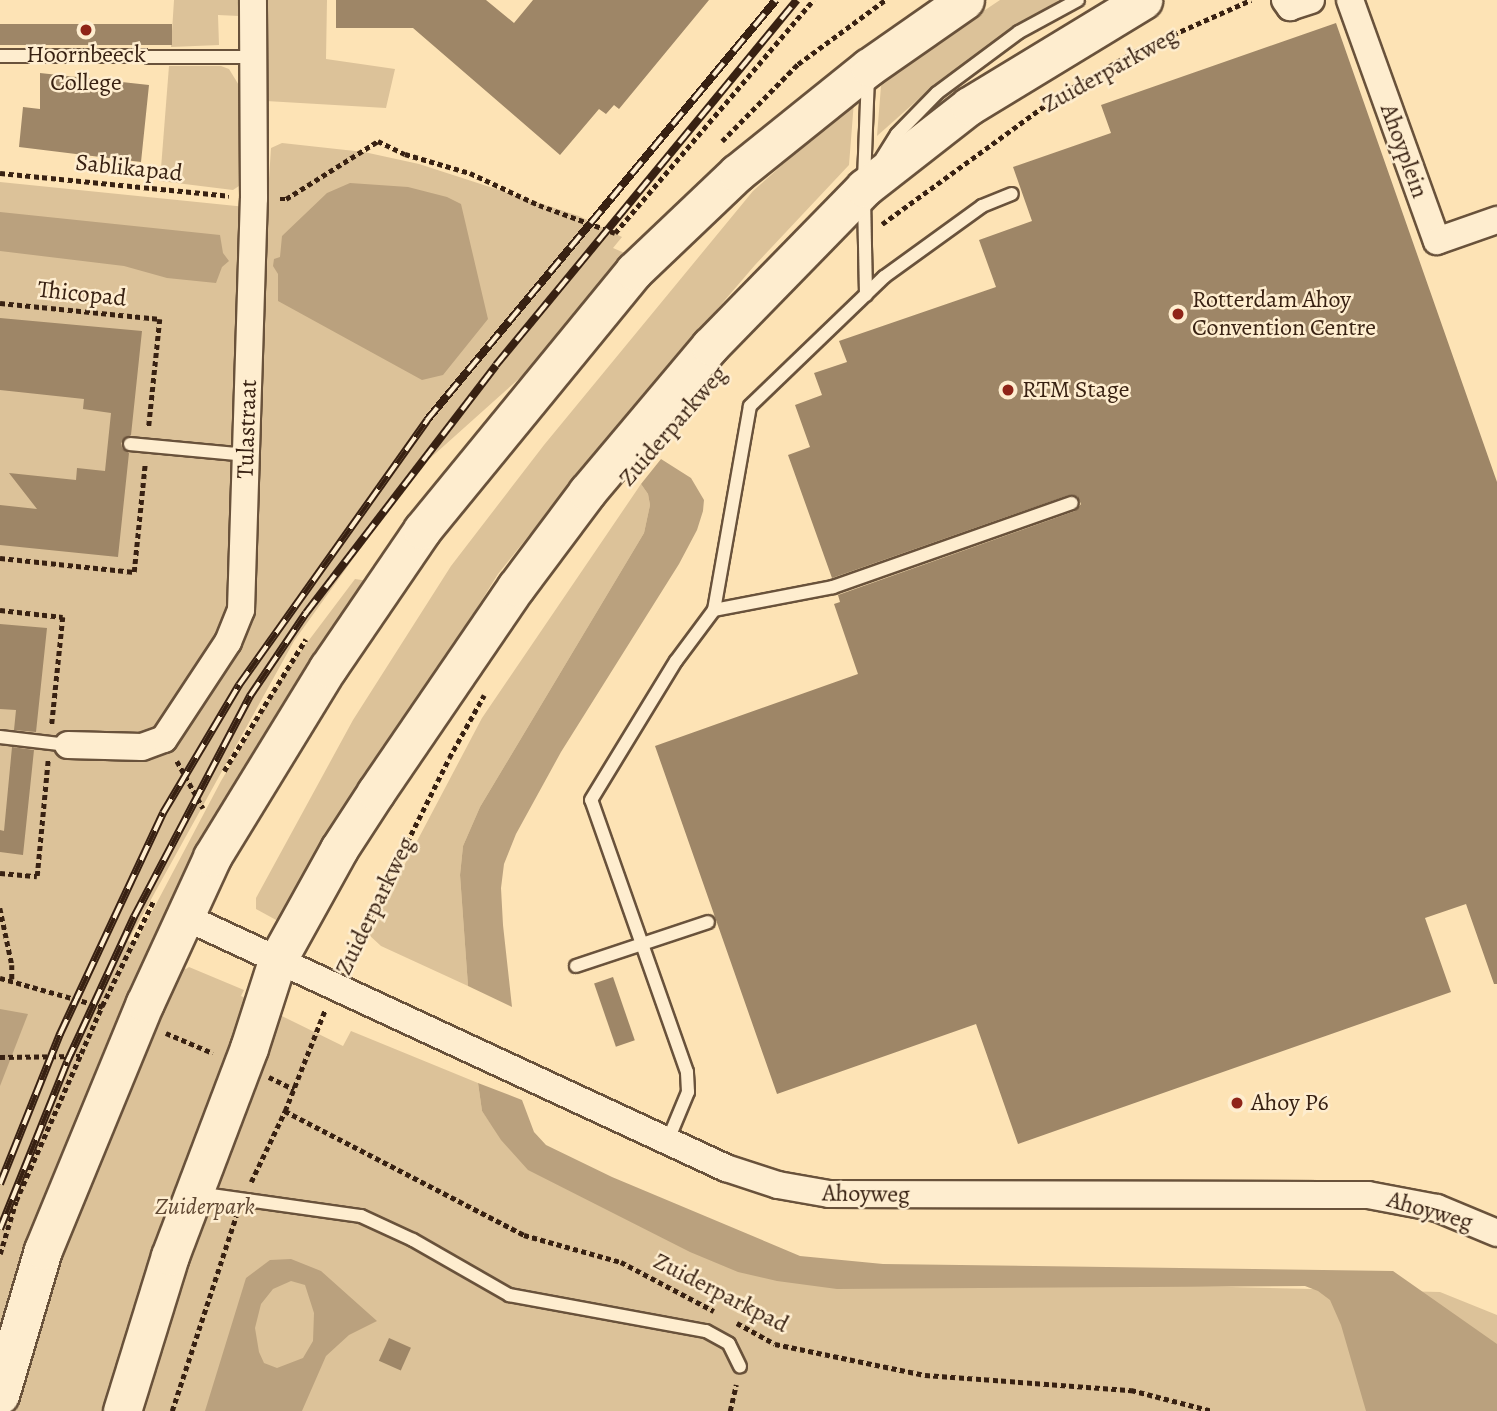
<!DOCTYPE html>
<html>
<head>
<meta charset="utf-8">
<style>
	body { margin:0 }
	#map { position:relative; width:1497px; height:1411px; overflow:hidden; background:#fde3b5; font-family:Alegreya,serif }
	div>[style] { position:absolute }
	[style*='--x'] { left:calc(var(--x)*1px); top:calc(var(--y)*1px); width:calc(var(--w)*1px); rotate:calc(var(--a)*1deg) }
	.green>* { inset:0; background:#dcc299 }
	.water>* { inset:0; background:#baa17e }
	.building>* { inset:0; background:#9e8667; transform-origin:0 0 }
	.path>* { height:4.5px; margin-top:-2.25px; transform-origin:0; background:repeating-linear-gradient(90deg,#382112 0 5px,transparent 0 8.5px) }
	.roads { filter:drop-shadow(2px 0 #69523b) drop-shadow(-2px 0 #69523b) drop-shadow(0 2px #69523b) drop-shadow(0 -2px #69523b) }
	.lane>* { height:12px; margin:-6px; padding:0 6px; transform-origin:6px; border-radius:6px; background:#feedcf }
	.street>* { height:26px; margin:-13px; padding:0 13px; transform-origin:13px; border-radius:13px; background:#feedcf }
	.secondary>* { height:37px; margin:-18.5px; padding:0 18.5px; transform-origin:18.5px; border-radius:18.5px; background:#feedcf }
	.rail>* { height:8px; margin-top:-4px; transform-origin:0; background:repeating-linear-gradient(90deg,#feedcf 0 16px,#382112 0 32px); box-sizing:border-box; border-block:2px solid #382112 }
	.dots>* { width:19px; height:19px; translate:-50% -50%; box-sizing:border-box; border:4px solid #feedcf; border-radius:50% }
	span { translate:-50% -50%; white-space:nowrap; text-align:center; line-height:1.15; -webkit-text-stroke:5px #feedcf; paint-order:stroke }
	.poi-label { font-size:24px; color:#382112 }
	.left { translate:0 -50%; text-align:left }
	.street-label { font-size:24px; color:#382112 }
	.park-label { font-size:24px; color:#614934; font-style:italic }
</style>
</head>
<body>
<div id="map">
	<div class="green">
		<div style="clip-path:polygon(174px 0,239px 0,239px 16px,218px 15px,219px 45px,171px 47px)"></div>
		<div style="clip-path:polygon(267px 0,327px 0,326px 59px,395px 69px,386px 108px,266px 101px)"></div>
		<div style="clip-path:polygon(1000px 0,1059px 0,940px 80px,877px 136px,881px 86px,891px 73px)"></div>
		<div style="clip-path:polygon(169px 66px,221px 66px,229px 69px,240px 87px,242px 184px,233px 190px,160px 181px)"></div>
		<div style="clip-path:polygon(854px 101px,849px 165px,755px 265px,605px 440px,498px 574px,418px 703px,319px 850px,278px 921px,256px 909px,256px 898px,353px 720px,451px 566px,544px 445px,753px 191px)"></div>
		<div style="clip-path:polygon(282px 143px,364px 152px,419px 164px,579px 216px,622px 237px,613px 248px,648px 263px,417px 470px,294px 641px,128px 941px,135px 944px,221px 781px,288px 668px,355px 579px,368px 581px,153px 953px,186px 969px,189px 967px,244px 990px,241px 996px,343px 1046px,351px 1031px,478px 1083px,482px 1111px,491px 1124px,774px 1256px,1110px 1284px,1440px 1292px,1497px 1315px,1497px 1411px,0 1411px,0 182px,267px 209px,271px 148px)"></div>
		<div style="clip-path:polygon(641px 484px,648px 494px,650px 505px,644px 533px,480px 807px,463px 846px,460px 875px,468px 986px,381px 946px,368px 934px,482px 718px)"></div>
	</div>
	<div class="water">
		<div style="clip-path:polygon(350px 183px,408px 187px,447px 197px,461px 204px,488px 319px,443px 375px,422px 380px,278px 301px,278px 274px,273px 266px,274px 259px,280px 257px,282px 236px,327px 193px)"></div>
		<div style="clip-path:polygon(0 212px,220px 235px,223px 253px,229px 261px,222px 267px,216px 283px,167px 278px,124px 266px,0 251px)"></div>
		<div style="clip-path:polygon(661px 459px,691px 478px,704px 500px,703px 511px,697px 530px,679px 564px,561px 752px,516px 834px,504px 864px,501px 888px,503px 925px,512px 1007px,468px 986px,460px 875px,463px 846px,480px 807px,644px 533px,650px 505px,648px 494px,641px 484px)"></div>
		<div style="clip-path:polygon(0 1009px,28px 1014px,0 1086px)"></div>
		<div style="clip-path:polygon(478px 1083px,522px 1100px,534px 1132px,546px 1145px,612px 1177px,800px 1256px,883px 1264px,1393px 1271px,1497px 1344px,1497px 1411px,1366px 1411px,1341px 1325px,1330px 1300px,1318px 1291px,1305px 1286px,837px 1289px,777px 1281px,738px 1272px,690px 1252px,528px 1170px,501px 1140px,482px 1111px)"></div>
		<div style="clip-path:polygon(evenodd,291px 1259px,321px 1271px,377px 1321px,349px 1335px,326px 1356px,302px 1411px,205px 1411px,246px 1278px,270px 1260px,291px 1259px,291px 1281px,305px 1285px,314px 1313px,313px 1341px,303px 1358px,277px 1368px,264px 1363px,259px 1352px,255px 1328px,261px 1304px,273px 1289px,291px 1281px)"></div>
	</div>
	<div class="building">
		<div style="clip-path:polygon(336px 0,486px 0,514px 23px,533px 0,709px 0,619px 109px,614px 105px,606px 114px,599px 109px,560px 155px,413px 28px,336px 28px)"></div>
		<div style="clip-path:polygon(1336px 23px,1497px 482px,1497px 984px,1494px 984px,1466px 904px,1425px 918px,1451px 992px,1018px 1144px,976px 1024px,777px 1094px,655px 746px,858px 674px,834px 604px,840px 602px,838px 595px,1075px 511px,1081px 504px,1077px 496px,1069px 495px,832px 578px,788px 455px,810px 447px,795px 405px,822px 395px,814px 373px,847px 362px,839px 341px,996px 287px,979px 240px,1032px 221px,1013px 167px,1111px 133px,1101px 105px)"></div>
		<div style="left:0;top:24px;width:172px;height:21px"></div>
		<div style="clip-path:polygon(40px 73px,149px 85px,141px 162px,19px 147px,23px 107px,40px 109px)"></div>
		<div style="clip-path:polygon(0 318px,142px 331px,131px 435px,121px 443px,122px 448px,129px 453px,118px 557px,0 545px,0 505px,37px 509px,9px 473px,76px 480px,77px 468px,105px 471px,111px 413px,83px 409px,84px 399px,0 390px)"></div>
		<div style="clip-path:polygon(0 624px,47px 628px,36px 732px,14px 730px,16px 710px,0 709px)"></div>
		<div style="clip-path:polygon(12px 747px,34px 750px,23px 855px,0 852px,0 830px,4px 831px)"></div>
		<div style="left:613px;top:977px;width:67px;height:20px;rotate:71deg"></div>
		<div style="left:389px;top:1338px;width:24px;height:25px;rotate:24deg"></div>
	</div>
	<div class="path">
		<div style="--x:722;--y:141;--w:108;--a:-45.4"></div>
		<div style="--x:798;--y:64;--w:108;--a:-36.3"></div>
		<div style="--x:0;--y:173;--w:230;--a:5.7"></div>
		<div style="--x:280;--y:199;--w:6;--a:0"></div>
		<div style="--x:286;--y:199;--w:109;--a:-32.2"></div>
		<div style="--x:378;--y:141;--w:30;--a:26"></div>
		<div style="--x:405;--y:154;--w:68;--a:16.3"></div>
		<div style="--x:470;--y:173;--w:76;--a:24.9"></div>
		<div style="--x:539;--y:205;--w:81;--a:20.2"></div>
		<div style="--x:615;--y:233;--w:306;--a:-49.6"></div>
		<div style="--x:882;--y:224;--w:218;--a:-36"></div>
		<div style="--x:1058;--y:96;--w:88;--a:-30.1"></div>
		<div style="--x:1134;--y:52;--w:128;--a:-24"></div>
		<div style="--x:0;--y:303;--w:161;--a:5.7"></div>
		<div style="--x:160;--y:319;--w:108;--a:95.9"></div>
		<div style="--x:0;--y:558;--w:135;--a:6"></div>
		<div style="--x:134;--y:572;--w:110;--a:-84.2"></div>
		<div style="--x:0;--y:610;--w:63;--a:6.3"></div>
		<div style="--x:63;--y:617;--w:108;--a:95.9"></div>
		<div style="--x:177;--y:761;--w:54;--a:61"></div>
		<div style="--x:224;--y:771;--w:155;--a:-58.2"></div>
		<div style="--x:0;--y:873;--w:37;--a:5"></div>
		<div style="--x:37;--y:876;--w:117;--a:-84.6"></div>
		<div style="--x:0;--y:908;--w:58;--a:78.1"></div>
		<div style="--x:12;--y:965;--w:15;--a:90"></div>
		<div style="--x:346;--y:964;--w:230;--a:-63.4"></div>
		<div style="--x:449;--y:758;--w:72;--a:-60.9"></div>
		<div style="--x:0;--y:978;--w:107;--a:15.7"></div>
		<div style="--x:166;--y:1033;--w:51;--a:23.1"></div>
		<div style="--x:0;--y:1057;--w:80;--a:-0.7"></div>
		<div style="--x:269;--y:1077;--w:28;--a:26"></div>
		<div style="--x:285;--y:1111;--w:269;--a:27.4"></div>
		<div style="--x:524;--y:1235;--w:101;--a:15.6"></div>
		<div style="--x:621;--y:1262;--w:105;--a:27.8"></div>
		<div style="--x:251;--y:1182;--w:79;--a:-64.4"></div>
		<div style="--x:285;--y:1111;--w:109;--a:-68.4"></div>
		<div style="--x:0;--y:1254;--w:55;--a:-73.2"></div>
		<div style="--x:16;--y:1201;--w:213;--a:-66.2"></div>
		<div style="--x:102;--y:1006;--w:116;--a:-63.9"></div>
		<div style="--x:737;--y:1323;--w:43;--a:28.9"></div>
		<div style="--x:775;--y:1344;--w:153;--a:11.7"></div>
		<div style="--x:925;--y:1375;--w:207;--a:4.2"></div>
		<div style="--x:1131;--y:1390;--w:84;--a:14.5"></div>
		<div style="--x:172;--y:1411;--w:205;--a:-71.8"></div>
		<div style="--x:730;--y:1411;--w:27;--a:-77"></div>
	</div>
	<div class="roads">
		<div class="lane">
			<div style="--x:0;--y:56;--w:252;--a:0.2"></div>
			<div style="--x:882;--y:158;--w:28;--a:-58"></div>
			<div style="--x:897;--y:134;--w:57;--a:-45.7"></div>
			<div style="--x:937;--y:93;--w:102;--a:-36.6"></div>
			<div style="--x:1019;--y:32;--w:67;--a:-28.5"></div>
			<div style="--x:864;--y:180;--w:105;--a:-87.8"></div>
			<div style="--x:864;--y:198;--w:97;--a:88.8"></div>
			<div style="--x:130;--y:444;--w:117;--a:5.4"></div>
			<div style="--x:714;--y:610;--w:121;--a:-10.9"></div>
			<div style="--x:833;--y:587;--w:253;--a:-19.4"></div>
			<div style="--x:0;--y:737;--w:68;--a:6.7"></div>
			<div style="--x:576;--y:966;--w:139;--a:-18.4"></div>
			<div style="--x:668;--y:1140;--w:52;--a:-67.4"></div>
			<div style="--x:688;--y:1092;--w:20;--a:-93"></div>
			<div style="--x:687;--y:1072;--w:288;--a:-109.4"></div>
			<div style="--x:591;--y:800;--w:163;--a:-58.6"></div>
			<div style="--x:676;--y:661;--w:64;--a:-53.3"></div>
			<div style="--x:714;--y:610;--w:207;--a:-80"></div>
			<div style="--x:750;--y:406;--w:186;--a:-43.9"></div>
			<div style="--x:884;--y:277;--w:121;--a:-35.9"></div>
			<div style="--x:982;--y:206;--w:32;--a:-22"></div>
			<div style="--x:197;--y:1193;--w:166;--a:8"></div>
			<div style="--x:361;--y:1216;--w:57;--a:24.8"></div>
			<div style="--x:413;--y:1240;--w:111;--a:29.8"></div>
			<div style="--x:509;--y:1295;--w:200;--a:10.4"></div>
			<div style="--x:706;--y:1331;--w:26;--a:29"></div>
			<div style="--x:729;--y:1344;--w:25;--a:64"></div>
		</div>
		<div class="street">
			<div style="--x:1285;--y:0;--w:9;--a:54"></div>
			<div style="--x:1290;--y:7;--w:22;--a:-18"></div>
			<div style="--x:1350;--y:0;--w:256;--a:70.2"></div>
			<div style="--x:1437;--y:241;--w:64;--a:-19.3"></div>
			<div style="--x:68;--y:745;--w:74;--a:1.5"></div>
			<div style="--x:142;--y:747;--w:23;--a:-20"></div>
			<div style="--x:164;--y:739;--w:116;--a:-56.6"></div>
			<div style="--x:228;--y:642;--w:35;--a:-68"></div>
			<div style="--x:241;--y:610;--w:412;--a:-88.2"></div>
			<div style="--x:254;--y:198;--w:198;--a:-90.3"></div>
			<div style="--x:183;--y:916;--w:599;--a:24.9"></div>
			<div style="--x:726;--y:1168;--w:55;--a:18.1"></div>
			<div style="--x:778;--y:1185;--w:52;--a:10"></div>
			<div style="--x:829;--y:1194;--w:539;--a:0.11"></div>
			<div style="--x:1368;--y:1195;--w:70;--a:10.7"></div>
			<div style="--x:1437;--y:1208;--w:65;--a:22.6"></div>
		</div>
		<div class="secondary">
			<div style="--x:0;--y:1395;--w:151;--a:-73.5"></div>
			<div style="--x:43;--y:1250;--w:267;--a:-67.6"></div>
			<div style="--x:145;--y:1003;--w:161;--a:-65.3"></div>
			<div style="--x:212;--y:857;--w:222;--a:-58.5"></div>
			<div style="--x:328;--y:668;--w:167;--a:-55.7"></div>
			<div style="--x:422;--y:530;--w:335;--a:-50.7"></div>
			<div style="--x:634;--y:271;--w:142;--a:-43.6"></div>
			<div style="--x:737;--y:173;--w:169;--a:-38.8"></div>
			<div style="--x:869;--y:67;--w:117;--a:-34.9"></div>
			<div style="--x:122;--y:1411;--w:162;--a:-72.8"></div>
			<div style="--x:170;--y:1256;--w:222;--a:-69.2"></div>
			<div style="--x:249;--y:1048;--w:91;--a:-72.2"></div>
			<div style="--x:277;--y:961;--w:128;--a:-61"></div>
			<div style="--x:339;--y:849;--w:68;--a:-57"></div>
			<div style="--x:376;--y:792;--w:248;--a:-55.7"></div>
			<div style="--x:516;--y:587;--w:119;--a:-53.2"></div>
			<div style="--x:587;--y:492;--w:191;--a:-49.9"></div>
			<div style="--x:710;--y:346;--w:221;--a:-45.7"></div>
			<div style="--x:864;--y:188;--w:133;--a:-38"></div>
			<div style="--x:969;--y:106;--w:204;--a:-31.3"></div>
		</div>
	</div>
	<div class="rail">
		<div style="--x:0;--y:1184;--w:162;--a:-68.2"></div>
		<div style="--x:60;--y:1034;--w:244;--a:-65"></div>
		<div style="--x:163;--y:813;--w:149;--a:-59.3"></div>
		<div style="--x:239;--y:685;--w:325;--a:-54.6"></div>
		<div style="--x:427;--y:420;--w:546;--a:-50.28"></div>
		<div style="--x:0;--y:1229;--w:180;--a:-68.1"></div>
		<div style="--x:67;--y:1062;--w:160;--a:-65.2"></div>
		<div style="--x:134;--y:917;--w:250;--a:-62.3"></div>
		<div style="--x:250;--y:696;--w:100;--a:-56"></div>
		<div style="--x:306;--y:613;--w:312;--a:-52.5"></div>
		<div style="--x:496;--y:365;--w:473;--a:-50.5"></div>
	</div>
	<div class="dots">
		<div style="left:86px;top:30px;background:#8f2418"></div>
		<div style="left:1178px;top:314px;background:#8f2418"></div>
		<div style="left:1008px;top:390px;background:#8f2418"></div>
		<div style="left:1237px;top:1103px;background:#8f2418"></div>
	</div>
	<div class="poi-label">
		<span style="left:86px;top:69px">Hoornbeeck<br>College</span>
		<span class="left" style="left:1192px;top:314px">Rotterdam Ahoy<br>Convention Centre</span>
		<span class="left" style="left:1022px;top:390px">RTM Stage</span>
		<span class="left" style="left:1251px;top:1103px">Ahoy P6</span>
	</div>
	<div class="street-label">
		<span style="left:1110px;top:70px;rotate:-29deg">Zuiderparkweg</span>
		<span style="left:1404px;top:151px;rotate:70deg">Ahoyplein</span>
		<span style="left:129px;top:168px;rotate:6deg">Sablikapad</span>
		<span style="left:82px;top:294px;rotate:6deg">Thicopad</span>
		<span style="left:673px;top:426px;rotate:-49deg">Zuiderparkweg</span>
		<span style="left:247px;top:429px;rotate:-88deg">Tulastraat</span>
		<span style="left:375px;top:906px;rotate:-64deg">Zuiderparkweg</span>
		<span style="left:866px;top:1194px;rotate:1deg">Ahoyweg</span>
		<span style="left:1430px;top:1211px;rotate:16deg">Ahoyweg</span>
		<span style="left:721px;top:1293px;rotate:27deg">Zuiderparkpad</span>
	</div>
	<div class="park-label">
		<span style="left:205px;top:1207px">Zuiderpark</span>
	</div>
</div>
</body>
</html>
